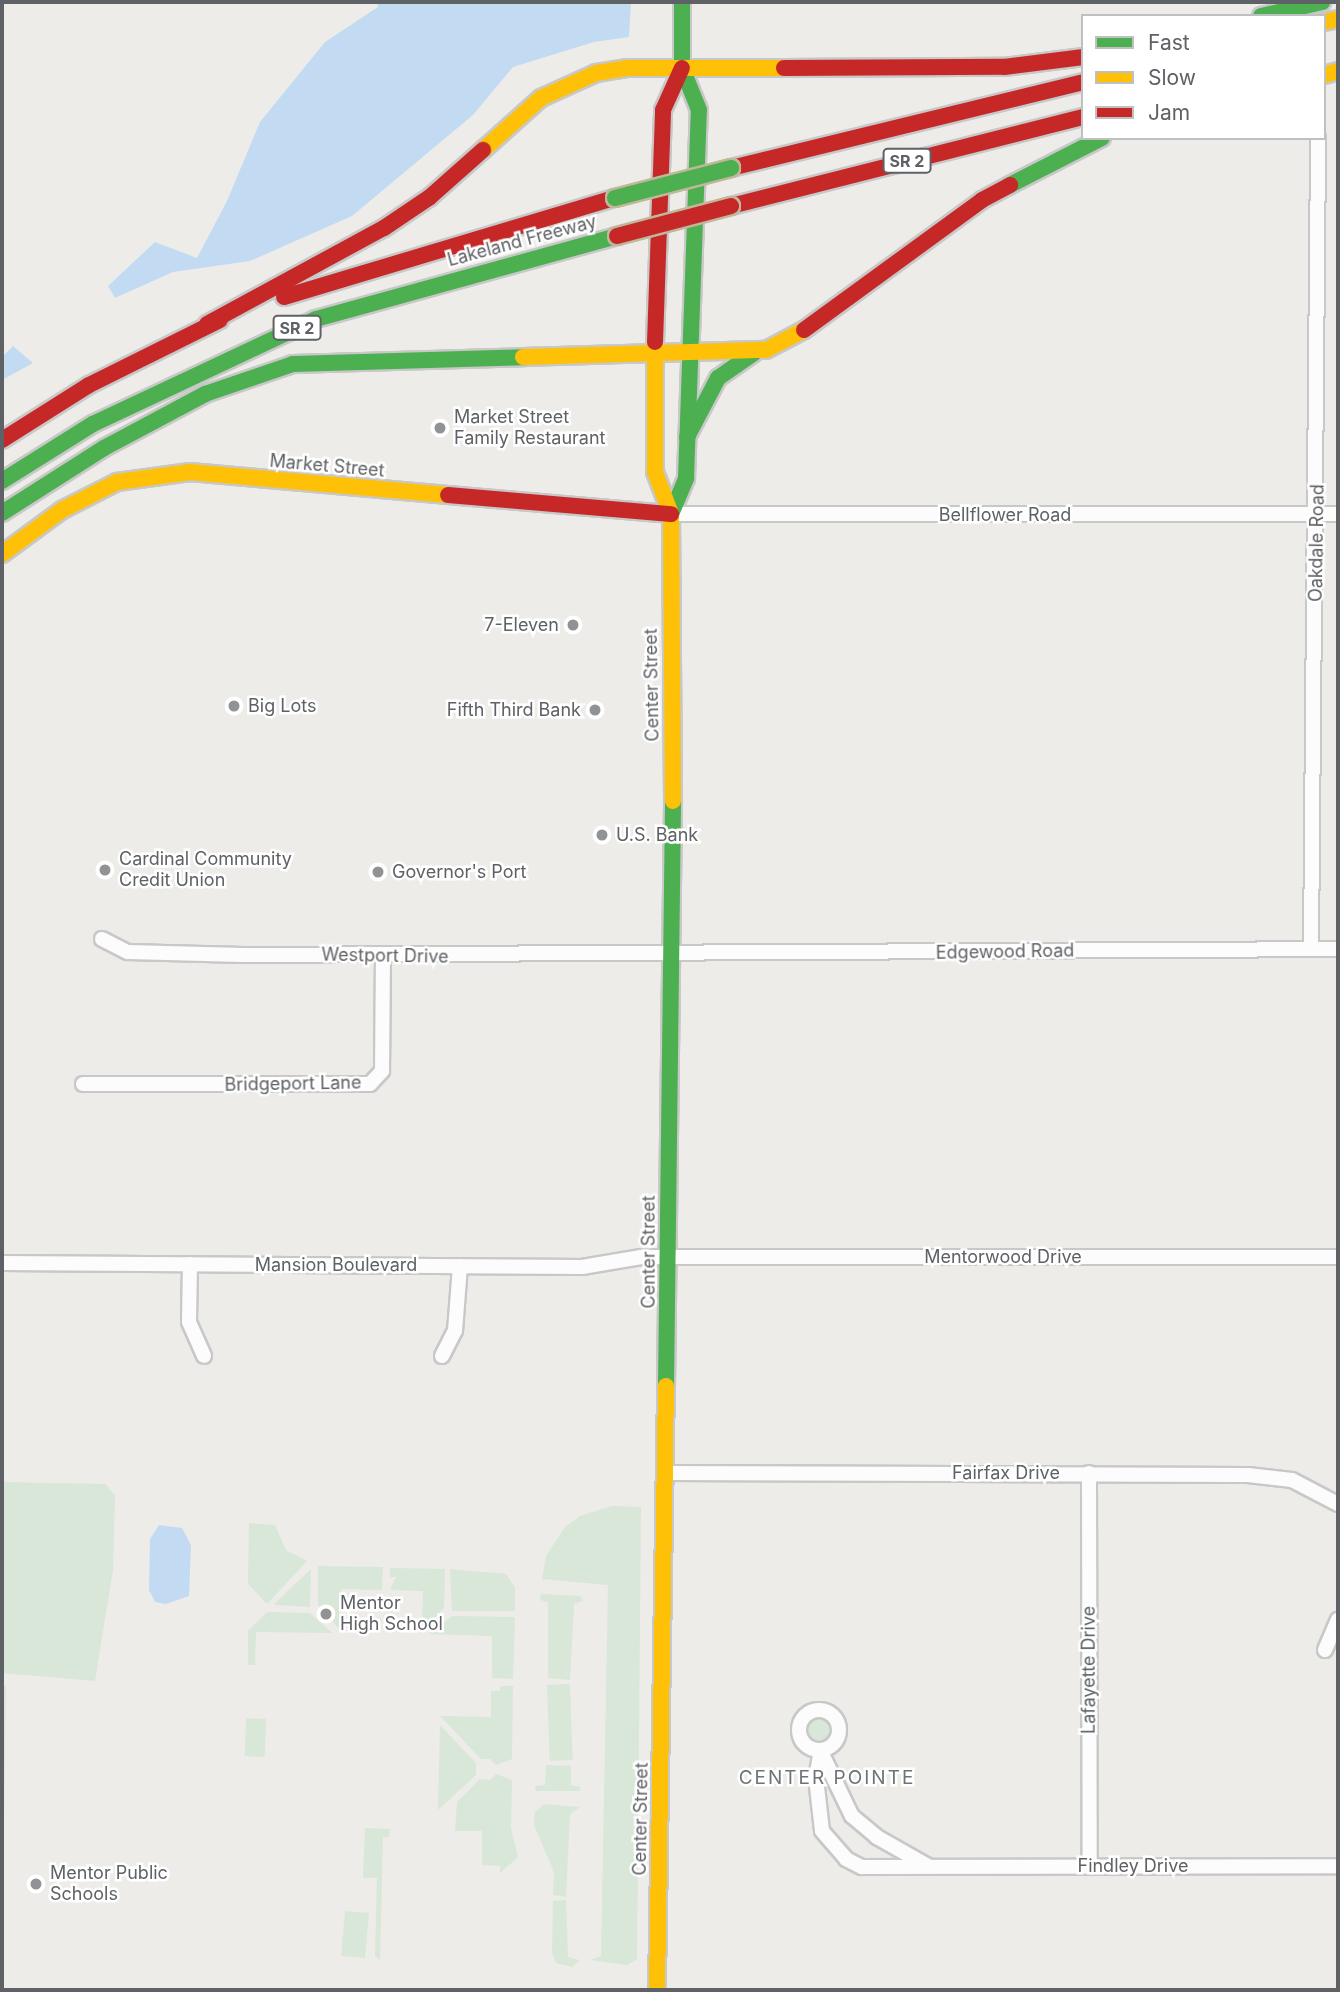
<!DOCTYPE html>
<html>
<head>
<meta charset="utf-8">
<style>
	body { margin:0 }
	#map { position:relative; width:1340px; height:1992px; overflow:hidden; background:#edece9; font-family:Inter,sans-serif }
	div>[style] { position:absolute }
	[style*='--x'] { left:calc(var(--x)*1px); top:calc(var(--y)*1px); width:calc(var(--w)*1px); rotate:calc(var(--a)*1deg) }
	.green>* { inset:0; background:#d8e7d7; transform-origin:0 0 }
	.round { border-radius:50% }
	.water>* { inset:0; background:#c2dbf2 }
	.roads { filter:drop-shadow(2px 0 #c8c8c8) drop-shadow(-2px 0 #c8c8c8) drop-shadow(0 2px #c8c8c8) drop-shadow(0 -2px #c8c8c8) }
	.street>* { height:14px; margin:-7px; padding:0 7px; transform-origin:7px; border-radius:7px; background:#fcfcfc }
	.street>.ring { margin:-7px; padding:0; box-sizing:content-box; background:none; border:14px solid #fcfcfc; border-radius:50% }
	.fast>* { height:16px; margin:-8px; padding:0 8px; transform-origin:8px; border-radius:8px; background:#4caf50 }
	.slow>* { height:16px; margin:-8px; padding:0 8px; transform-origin:8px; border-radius:8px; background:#ffc107 }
	.jam>* { height:16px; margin:-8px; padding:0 8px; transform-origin:8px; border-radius:8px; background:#c62828 }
	.bridges { filter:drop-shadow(2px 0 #c1b79a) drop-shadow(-2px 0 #c1b79a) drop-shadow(0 2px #c1b79a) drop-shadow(0 -2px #c1b79a) }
	.fast-bridge>* { height:16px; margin:-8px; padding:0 8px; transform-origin:8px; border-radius:8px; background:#4caf50 }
	.jam-bridge>* { height:16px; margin:-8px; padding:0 8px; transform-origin:8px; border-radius:8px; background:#c62828 }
	.dots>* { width:19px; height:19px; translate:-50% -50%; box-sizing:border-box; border:4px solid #fff; border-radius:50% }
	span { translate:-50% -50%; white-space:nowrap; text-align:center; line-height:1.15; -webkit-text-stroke:5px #fff; paint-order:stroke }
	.shield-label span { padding:2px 5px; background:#fff; border:2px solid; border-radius:5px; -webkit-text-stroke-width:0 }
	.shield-label { font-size:16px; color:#5e6165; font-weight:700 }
	.street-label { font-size:18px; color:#5e6165 }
	.poi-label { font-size:18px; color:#5e6165 }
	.left { translate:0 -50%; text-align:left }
	.right { translate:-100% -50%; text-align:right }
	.neighbourhood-label { font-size:19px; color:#6f7377; letter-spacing:2px }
	.frame { position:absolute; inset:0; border:4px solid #5e6165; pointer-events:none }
	.legend { position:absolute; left:1081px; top:14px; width:245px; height:126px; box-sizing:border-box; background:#fff; border:2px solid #bfc0c1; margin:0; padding:9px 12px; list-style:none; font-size:21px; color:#5e6165 }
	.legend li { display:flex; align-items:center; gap:14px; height:35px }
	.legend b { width:35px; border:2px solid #bfc0c1 }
</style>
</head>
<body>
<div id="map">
	<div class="green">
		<div style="clip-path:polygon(2px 1482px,106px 1484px,115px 1496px,113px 1570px,95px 1681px,2px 1673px)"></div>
		<div style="clip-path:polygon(612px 1506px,641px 1507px,637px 1959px,627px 1965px,590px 1960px,601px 1956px,608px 1585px,542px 1579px,546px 1556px,565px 1527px,580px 1516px)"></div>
		<div style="clip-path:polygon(249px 1523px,275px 1525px,286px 1550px,307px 1561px,267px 1604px,248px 1584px)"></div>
		<div style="clip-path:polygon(318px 1566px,383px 1567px,382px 1590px,341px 1589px,340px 1630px,318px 1605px)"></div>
		<div style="clip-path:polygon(390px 1568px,445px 1569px,444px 1608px,422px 1631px,423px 1591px,390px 1590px,396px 1577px,390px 1577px)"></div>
		<div style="clip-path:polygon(311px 1569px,310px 1607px,275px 1605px,274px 1604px)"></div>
		<div style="clip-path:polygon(450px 1569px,506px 1574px,515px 1587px,515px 1611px,452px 1611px)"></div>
		<div style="clip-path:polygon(541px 1594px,580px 1596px,583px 1601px,574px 1604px,570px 1680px,548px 1678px,548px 1602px,540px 1600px)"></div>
		<div style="clip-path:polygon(267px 1612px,310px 1613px,332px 1633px,256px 1632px,255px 1665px,248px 1665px,248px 1631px)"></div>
		<div style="clip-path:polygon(452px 1616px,515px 1617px,513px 1679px,492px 1678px,492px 1636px,429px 1634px)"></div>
		<div style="left:570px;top:1684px;width:76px;height:23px;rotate:88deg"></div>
		<div style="clip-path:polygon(2px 1686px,6px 1686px,3px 1888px,2px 1888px)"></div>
		<div style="clip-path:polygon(500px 1686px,513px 1686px,512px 1759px,496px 1765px,490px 1759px,481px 1759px,440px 1716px,491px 1717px,491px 1691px,500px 1691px)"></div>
		<div class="round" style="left:803px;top:1713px;width:32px;height:32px"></div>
		<div style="left:266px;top:1719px;width:38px;height:20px;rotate:92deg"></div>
		<div style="clip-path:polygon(440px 1725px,476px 1763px,476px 1775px,438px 1810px)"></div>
		<div style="clip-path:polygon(546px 1765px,571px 1766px,571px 1785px,580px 1787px,580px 1791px,536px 1791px,535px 1786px,545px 1785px)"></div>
		<div style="clip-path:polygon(496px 1774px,512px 1780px,511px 1828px,518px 1857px,500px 1873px,500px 1866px,482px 1865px,482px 1831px,455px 1831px,457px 1802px,480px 1779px,490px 1780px)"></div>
		<div style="clip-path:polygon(544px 1804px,580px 1807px,570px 1814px,566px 1897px,553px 1895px,554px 1872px,534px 1825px,535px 1812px)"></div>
		<div style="clip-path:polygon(365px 1828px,390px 1829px,389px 1837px,383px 1837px,380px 1960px,375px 1956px,377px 1878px,363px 1878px)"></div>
		<div style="clip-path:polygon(566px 1900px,568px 1957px,579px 1960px,573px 1967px,556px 1963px,552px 1952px,553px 1901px)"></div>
		<div style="left:345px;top:1911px;width:24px;height:45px;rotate:5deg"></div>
	</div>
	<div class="water">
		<div style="clip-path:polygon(377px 2px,631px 2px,629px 37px,594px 42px,513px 67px,473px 115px,352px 216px,250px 261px,173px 272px,115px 298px,108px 286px,155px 242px,197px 258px,227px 201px,260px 122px,325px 42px,378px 7px)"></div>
		<div style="clip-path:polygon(13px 346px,33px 363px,2px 380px,2px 357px)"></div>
		<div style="clip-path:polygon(159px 1525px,182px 1528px,191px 1545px,189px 1596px,166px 1604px,155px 1602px,149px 1590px,150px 1539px)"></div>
	</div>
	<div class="roads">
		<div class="street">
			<div style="--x:671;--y:514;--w:667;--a:0"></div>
			<div style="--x:102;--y:939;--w:29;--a:27"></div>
			<div style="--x:128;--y:952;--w:115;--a:1.5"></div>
			<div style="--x:243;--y:955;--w:1095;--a:-0.31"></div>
			<div style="--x:1311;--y:948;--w:810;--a:-89.5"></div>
			<div style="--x:83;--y:1084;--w:287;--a:0"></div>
			<div style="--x:370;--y:1084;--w:18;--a:-47"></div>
			<div style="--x:382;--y:1071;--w:116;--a:-89.5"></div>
			<div style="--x:2;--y:1263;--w:580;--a:0.4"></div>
			<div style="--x:582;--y:1267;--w:60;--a:-9.6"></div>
			<div style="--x:641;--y:1257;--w:697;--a:0"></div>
			<div style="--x:190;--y:1264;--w:58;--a:91"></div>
			<div style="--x:189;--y:1322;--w:37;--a:66"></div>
			<div style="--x:442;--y:1356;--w:28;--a:-63"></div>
			<div style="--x:455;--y:1331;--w:65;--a:-85.6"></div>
			<div style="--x:667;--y:1473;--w:581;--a:0.2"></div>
			<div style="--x:1248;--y:1475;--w:44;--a:6.5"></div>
			<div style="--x:1292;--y:1480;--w:52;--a:27.6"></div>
			<div style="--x:1089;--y:1473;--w:393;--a:89.9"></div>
			<div style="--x:1325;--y:1650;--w:33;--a:-67"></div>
			<div class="ring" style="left:799px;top:1710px;width:26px;height:26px"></div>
			<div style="--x:821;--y:1750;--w:28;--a:100"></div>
			<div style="--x:816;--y:1778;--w:53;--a:83.5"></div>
			<div style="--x:822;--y:1831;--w:37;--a:49"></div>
			<div style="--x:846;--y:1859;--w:18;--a:27"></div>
			<div style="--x:862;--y:1867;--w:476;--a:-0.1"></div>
			<div style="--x:821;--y:1752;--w:71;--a:64.2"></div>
			<div style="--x:852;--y:1816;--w:33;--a:40"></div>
			<div style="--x:877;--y:1837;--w:59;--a:29.6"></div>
		</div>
		<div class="fast">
			<div style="--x:1261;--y:16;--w:63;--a:-12.9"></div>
			<div style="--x:1010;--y:185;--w:103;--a:-27.1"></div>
			<div style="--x:687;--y:437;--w:67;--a:-62.3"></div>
			<div style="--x:718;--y:378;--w:44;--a:-34.8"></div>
			<div style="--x:2;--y:481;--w:107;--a:-32.1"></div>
			<div style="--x:93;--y:424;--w:246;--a:-25.2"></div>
			<div style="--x:316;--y:319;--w:312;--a:-15.4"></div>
			<div style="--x:2;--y:513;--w:121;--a:-32.5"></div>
			<div style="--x:104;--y:448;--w:115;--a:-28.1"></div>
			<div style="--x:205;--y:394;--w:93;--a:-18.8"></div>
			<div style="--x:293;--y:364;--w:230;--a:-1.7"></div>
			<div style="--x:671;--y:514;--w:39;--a:-67"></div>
			<div style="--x:686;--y:478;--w:368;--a:-88"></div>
			<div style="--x:699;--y:110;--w:45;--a:-112"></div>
			<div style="--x:682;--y:68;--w:66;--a:-90"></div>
			<div style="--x:666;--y:1386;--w:585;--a:-89.31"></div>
		</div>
		<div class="slow">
			<div style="--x:1324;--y:22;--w:14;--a:-12"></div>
			<div style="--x:1324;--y:75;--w:15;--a:-16"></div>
			<div style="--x:483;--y:150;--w:78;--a:-41.9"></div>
			<div style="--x:541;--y:98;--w:60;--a:-24.4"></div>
			<div style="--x:596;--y:73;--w:31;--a:-9"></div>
			<div style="--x:627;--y:68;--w:157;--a:0"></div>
			<div style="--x:655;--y:342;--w:130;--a:90"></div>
			<div style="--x:655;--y:472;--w:45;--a:69.1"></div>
			<div style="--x:671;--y:514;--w:287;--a:89.6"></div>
			<div style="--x:523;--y:357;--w:243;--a:-1.7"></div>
			<div style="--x:766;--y:350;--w:43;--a:-27.8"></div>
			<div style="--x:2;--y:554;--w:74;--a:-36.3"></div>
			<div style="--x:62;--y:510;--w:62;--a:-27"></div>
			<div style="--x:117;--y:482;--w:74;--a:-7.8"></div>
			<div style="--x:190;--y:472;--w:259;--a:5.1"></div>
			<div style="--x:657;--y:1990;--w:604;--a:-89.15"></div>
		</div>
		<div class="jam">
			<div style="--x:784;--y:68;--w:220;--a:-0.3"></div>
			<div style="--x:1004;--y:67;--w:80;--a:-7.2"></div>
			<div style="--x:731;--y:168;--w:362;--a:-13.7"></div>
			<div style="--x:731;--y:206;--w:363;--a:-14.2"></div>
			<div style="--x:284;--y:297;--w:345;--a:-16.7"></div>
			<div style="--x:207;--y:324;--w:201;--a:-28.5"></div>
			<div style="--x:384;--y:228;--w:55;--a:-34"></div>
			<div style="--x:430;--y:197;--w:71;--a:-41.6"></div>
			<div style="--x:804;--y:330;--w:220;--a:-36.1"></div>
			<div style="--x:982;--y:200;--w:32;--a:-28"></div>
			<div style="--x:655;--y:342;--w:232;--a:-88"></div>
			<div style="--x:663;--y:110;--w:46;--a:-65.7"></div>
			<div style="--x:2;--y:440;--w:103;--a:-32.3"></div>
			<div style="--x:89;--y:385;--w:146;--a:-26.4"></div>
			<div style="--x:448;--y:495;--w:224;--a:4.9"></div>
		</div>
	</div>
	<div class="bridges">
		<div class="fast-bridge">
			<div style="--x:615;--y:198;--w:120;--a:-14.5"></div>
		</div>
		<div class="jam-bridge">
			<div style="--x:617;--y:236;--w:118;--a:-14.7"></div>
		</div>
	</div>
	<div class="dots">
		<div style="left:440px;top:428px;background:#909293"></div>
		<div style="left:573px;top:625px;background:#909293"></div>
		<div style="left:234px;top:706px;background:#909293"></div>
		<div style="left:595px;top:710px;background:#909293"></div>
		<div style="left:602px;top:835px;background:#909293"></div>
		<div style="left:105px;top:870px;background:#909293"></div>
		<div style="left:378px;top:872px;background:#909293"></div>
		<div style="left:326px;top:1614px;background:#909293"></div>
		<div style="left:36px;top:1884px;background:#909293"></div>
	</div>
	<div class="shield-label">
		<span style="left:907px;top:161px">SR 2</span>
		<span style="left:297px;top:328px">SR 2</span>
	</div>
	<div class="street-label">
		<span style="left:522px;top:241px;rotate:-15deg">Lakeland Freeway</span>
		<span style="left:327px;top:466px;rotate:5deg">Market Street</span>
		<span style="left:1005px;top:515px">Bellflower Road</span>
		<span style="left:1317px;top:543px;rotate:-89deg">Oakdale Road</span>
		<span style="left:652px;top:685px;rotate:-91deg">Center Street</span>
		<span style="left:1005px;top:952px;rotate:-1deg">Edgewood Road</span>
		<span style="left:385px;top:956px;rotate:1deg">Westport Drive</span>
		<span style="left:293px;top:1084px;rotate:-1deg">Bridgeport Lane</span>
		<span style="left:649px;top:1252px;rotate:-90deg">Center Street</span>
		<span style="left:1003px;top:1257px">Mentorwood Drive</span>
		<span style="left:336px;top:1265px">Mansion Boulevard</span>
		<span style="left:1006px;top:1473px">Fairfax Drive</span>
		<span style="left:1089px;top:1670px;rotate:-90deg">Lafayette Drive</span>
		<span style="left:641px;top:1819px;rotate:-89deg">Center Street</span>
		<span style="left:1133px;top:1866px">Findley Drive</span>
	</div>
	<div class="poi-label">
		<span class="left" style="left:454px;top:428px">Market Street<br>Family Restaurant</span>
		<span class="right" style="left:559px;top:625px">7-Eleven</span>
		<span class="left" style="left:248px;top:706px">Big Lots</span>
		<span class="right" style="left:581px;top:710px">Fifth Third Bank</span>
		<span class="left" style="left:616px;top:835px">U.S. Bank</span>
		<span class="left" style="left:119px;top:870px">Cardinal Community<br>Credit Union</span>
		<span class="left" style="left:392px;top:872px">Governor's Port</span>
		<span class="left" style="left:340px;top:1614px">Mentor<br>High School</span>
		<span class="left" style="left:50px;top:1884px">Mentor Public<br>Schools</span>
	</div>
	<div class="neighbourhood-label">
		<span style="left:827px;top:1778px">CENTER POINTE</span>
	</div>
	<div class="frame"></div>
	<ul class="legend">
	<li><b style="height:9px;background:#4caf50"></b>Fast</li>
	<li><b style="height:9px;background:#ffc107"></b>Slow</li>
	<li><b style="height:9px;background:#c62828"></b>Jam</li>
	</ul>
</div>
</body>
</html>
